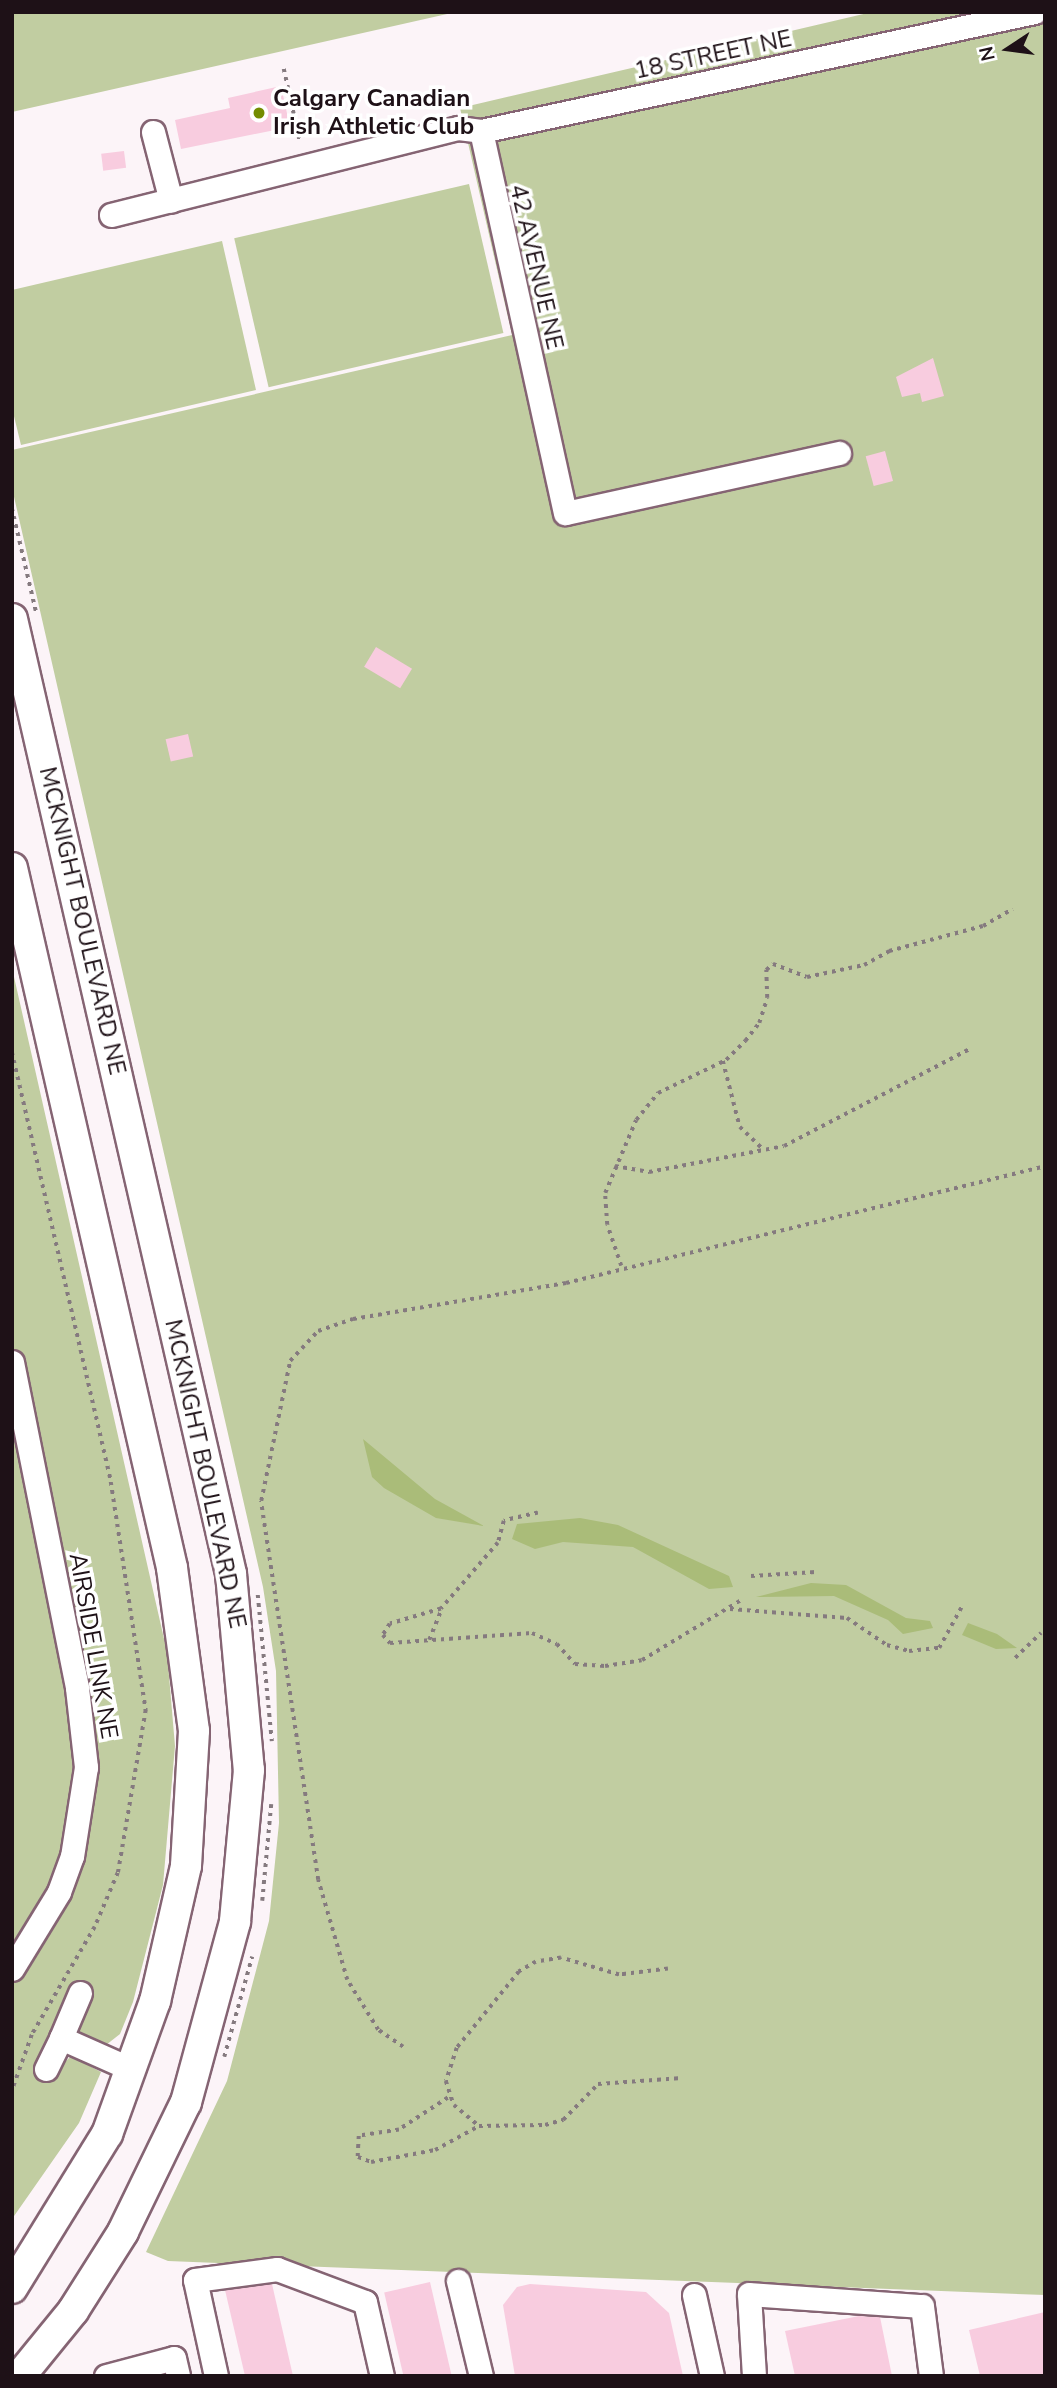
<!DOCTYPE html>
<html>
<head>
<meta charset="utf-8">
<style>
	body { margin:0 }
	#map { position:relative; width:1057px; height:2388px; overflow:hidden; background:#fcf4f8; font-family:"Nunito Sans",sans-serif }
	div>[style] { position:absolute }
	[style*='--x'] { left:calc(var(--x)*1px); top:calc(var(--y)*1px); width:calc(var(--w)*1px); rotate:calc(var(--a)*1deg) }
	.green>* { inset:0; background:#c1cda1; transform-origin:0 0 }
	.water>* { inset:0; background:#aabc79 }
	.building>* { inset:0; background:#f8ccdf; transform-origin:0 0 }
	.path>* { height:3.5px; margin-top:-1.75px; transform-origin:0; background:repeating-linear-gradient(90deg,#857a7f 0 3.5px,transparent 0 8.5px) }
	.roads { filter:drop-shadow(2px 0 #856473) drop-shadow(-2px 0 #856473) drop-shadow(0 2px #856473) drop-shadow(0 -2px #856473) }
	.minor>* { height:23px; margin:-11.5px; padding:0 11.5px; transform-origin:11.5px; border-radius:11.5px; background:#fff }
	.major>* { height:30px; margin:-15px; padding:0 15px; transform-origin:15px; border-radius:15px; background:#fff }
	.dots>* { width:19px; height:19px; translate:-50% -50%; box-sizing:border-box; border:4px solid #fff; border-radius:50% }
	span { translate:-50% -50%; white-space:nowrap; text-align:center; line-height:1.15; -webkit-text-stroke:7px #fff; paint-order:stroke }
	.street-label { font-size:24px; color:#1e1117 }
	.poi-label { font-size:24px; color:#1e1117; font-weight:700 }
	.left { translate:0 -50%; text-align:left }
	.frame { position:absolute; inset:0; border:14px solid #1e1117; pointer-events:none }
	.north { position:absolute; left:973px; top:14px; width:70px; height:70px; -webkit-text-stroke:5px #fff; paint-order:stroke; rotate:257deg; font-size:19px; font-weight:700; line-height:28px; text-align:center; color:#1e1117 }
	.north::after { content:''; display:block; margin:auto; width:24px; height:32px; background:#1e1117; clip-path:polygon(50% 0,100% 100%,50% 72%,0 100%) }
</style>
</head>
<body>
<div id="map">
	<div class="green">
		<div style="clip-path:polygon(12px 12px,456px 12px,12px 112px)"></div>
		<div style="clip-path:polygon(872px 12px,1045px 12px,1045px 2295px,168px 2261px,146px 2252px,227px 2081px,269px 1921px,279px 1823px,276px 1671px,263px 1587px,12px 488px,12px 450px,512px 335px,460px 108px)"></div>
		<div style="left:469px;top:184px;width:153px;height:241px;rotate:77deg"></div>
		<div style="clip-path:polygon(222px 241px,256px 390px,21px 445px,12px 408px,12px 290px)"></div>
		<div style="clip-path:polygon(12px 968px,167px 1652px,175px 1746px,163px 1885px,133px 2002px,120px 2034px,106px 2045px,81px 2035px,78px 2023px,93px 1992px,74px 1982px,36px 2066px,56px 2071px,71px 2056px,101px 2072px,79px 2123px,12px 2219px)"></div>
	</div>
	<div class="water">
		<div style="clip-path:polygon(363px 1439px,435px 1499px,484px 1526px,436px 1518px,384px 1488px,372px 1477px)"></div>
		<div style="clip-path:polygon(580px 1518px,618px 1525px,729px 1576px,733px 1587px,709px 1589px,633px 1547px,563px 1542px,535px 1549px,512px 1539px,517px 1524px)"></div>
		<div style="clip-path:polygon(811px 1583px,846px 1585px,906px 1618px,930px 1621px,933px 1628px,903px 1634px,888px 1620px,834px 1596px,756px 1597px)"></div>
		<div style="clip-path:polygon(968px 1623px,997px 1634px,1017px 1648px,996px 1649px,962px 1635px)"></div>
	</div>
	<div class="building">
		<div style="clip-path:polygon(281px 86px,290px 127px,181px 149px,175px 120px,230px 108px,228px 98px)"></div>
		<div style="left:124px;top:151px;width:17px;height:23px;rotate:83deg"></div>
		<div style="clip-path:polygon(933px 358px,944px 396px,922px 402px,920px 393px,902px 397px,896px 377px)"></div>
		<div style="left:885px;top:451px;width:31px;height:20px;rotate:75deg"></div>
		<div style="left:376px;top:647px;width:42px;height:23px;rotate:31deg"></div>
		<div style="left:188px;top:734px;width:23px;height:23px;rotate:77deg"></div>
		<div style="left:430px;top:2282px;width:97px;height:47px;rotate:77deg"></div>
		<div style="clip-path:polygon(272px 2284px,293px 2376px,245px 2376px,225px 2290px)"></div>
		<div style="clip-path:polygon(530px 2284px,646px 2292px,669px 2313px,683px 2376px,515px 2376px,503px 2305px,517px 2287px)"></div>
		<div style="clip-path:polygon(1045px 2312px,1045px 2376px,980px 2376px,969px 2330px)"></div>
		<div style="clip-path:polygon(859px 2316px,880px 2317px,892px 2376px,795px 2376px,785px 2331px)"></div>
	</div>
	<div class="path">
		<div style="--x:284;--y:69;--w:75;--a:77.6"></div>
		<div style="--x:12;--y:508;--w:106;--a:76.9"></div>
		<div style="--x:12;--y:1052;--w:441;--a:77"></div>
		<div style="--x:111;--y:1482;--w:231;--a:81.3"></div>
		<div style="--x:146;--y:1710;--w:165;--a:99.7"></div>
		<div style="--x:118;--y:1873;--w:59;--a:113.1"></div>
		<div style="--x:95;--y:1927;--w:125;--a:120.3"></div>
		<div style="--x:32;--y:2035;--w:59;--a:109.7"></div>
		<div style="--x:723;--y:1061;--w:68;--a:75.6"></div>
		<div style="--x:740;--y:1127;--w:30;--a:44"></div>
		<div style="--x:615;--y:1166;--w:35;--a:10"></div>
		<div style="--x:649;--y:1172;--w:137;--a:-10.9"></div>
		<div style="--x:784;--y:1146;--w:208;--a:-27.6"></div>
		<div style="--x:621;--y:1266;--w:43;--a:-108.9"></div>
		<div style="--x:607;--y:1225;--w:32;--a:-94"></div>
		<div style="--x:605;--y:1193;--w:79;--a:-67"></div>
		<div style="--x:636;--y:1120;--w:35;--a:-51"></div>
		<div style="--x:658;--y:1093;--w:76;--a:-25.9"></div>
		<div style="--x:726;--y:1060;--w:27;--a:-45"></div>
		<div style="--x:745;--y:1041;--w:23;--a:-52"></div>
		<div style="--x:759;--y:1023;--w:26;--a:-72"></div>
		<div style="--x:767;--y:998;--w:28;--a:-92"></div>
		<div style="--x:766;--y:970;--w:9;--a:-41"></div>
		<div style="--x:773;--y:964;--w:36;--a:21"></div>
		<div style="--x:807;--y:977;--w:58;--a:-11.9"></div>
		<div style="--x:864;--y:965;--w:29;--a:-29"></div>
		<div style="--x:889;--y:951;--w:97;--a:-14.9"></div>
		<div style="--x:983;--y:926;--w:34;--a:-30"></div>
		<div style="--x:538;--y:1513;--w:35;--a:167"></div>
		<div style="--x:504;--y:1521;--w:23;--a:105"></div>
		<div style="--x:498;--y:1543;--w:87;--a:130.8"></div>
		<div style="--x:441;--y:1609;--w:53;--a:163.6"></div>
		<div style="--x:390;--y:1624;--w:13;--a:122"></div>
		<div style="--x:383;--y:1635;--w:11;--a:49"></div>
		<div style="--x:390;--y:1643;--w:142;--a:-4"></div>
		<div style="--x:532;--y:1633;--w:27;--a:24"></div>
		<div style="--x:557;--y:1644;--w:27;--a:48"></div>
		<div style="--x:575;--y:1664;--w:30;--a:4"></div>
		<div style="--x:605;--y:1666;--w:37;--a:-9"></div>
		<div style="--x:642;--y:1660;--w:116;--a:-31.2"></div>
		<div style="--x:751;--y:1576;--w:65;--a:-3.5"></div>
		<div style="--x:258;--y:1595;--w:147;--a:84.5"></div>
		<div style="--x:730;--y:1609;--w:117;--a:4.4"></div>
		<div style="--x:847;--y:1618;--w:48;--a:34"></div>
		<div style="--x:887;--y:1645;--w:23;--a:15"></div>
		<div style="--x:909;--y:1651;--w:30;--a:-6"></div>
		<div style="--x:939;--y:1648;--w:46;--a:-61.2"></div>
		<div style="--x:429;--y:1640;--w:32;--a:-68"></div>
		<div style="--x:1015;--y:1658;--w:36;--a:-44"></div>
		<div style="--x:262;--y:1901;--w:97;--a:-84.7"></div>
		<div style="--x:668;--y:1969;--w:49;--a:173"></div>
		<div style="--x:619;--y:1975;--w:60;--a:-163.7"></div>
		<div style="--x:561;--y:1958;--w:25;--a:171"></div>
		<div style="--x:536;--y:1962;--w:20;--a:150"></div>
		<div style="--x:519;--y:1972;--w:98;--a:129.2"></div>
		<div style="--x:457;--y:2048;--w:35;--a:108"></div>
		<div style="--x:446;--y:2081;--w:25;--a:72"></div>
		<div style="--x:454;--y:2105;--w:33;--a:40"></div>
		<div style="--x:479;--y:2126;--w:66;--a:-0.9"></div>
		<div style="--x:545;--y:2125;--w:19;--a:-16"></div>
		<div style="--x:563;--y:2120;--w:50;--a:-45.8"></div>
		<div style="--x:598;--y:2084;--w:84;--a:-4.1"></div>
		<div style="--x:403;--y:2047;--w:30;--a:-146"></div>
		<div style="--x:378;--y:2030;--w:59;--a:-121.8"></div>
		<div style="--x:347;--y:1980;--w:104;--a:-106.2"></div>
		<div style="--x:318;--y:1880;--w:383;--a:-98.6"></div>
		<div style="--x:261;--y:1501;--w:143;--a:-78.3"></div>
		<div style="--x:290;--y:1361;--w:41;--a:-47"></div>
		<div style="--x:318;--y:1331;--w:37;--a:-19"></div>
		<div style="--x:353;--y:1319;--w:216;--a:-9.6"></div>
		<div style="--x:566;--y:1283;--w:493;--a:-13.7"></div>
		<div style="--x:224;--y:2057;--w:104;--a:-74.4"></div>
		<div style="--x:448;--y:2098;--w:59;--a:146.9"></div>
		<div style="--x:399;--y:2130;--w:40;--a:171.5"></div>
		<div style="--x:359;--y:2136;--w:21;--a:93"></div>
		<div style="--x:358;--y:2157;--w:14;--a:21"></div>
		<div style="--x:371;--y:2162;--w:65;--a:-10.6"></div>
		<div style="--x:435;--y:2150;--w:50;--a:-28.6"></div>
	</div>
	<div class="roads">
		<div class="minor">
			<div style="--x:153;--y:132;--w:71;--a:75.4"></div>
			<div style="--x:111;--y:215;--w:358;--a:-14.1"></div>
			<div style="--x:458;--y:128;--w:23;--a:7"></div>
			<div style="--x:839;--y:453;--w:280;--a:167.6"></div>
			<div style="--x:565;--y:513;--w:391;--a:-102.4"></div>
			<div style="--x:481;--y:131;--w:566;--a:-12.14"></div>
			<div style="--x:12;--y:1362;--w:332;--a:78.7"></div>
			<div style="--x:77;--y:1688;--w:80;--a:83.5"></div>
			<div style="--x:86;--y:1767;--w:90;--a:98.9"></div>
			<div style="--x:72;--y:1856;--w:38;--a:110"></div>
			<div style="--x:59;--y:1892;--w:90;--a:121.4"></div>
			<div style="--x:80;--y:1993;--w:49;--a:112.9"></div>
			<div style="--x:61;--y:2038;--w:77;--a:23.9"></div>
			<div style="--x:46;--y:2069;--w:34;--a:-64"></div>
			<div style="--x:458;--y:2281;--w:98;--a:76.4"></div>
			<div style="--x:694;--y:2295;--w:83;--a:77.5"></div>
			<div style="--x:106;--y:2376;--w:70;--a:-14.8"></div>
			<div style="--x:174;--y:2358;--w:18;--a:77"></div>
			<div style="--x:216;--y:2376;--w:98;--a:-102.3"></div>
			<div style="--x:195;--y:2280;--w:83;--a:-7.6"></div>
			<div style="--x:277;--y:2269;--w:94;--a:20.6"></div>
			<div style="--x:365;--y:2302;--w:76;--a:77.1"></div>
			<div style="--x:754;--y:2376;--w:82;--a:-93.5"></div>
			<div style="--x:749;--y:2294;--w:173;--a:4"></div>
			<div style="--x:922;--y:2306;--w:71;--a:82.7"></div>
		</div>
		<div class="major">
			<div style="--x:12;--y:619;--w:980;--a:77.08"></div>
			<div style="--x:231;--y:1574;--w:197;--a:84.8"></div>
			<div style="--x:249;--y:1770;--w:153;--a:95.3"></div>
			<div style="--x:235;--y:1922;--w:187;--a:105.2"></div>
			<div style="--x:186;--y:2102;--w:144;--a:115.9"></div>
			<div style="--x:123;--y:2232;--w:93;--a:122.3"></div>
			<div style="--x:73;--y:2311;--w:84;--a:129.2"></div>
			<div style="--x:12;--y:868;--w:718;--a:77.12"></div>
			<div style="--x:172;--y:1568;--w:164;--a:82.3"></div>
			<div style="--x:194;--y:1731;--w:135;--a:93.4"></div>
			<div style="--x:186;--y:1866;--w:139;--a:102.9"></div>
			<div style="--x:155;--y:2001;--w:141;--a:109.8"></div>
			<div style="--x:107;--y:2134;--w:181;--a:121.7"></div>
		</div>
	</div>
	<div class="dots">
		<div style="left:259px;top:113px;background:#748c00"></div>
	</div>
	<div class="street-label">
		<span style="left:713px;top:55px;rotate:-12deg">18 STREET NE</span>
		<span style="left:536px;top:267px;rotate:77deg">42 AVENUE NE</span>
		<span style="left:82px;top:921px;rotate:77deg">MCKNIGHT BOULEVARD NE</span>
		<span style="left:205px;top:1474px;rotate:78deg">MCKNIGHT BOULEVARD NE</span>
		<span style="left:93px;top:1646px;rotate:80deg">AIRSIDE LINK NE</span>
	</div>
	<div class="poi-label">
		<span class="left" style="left:273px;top:113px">Calgary Canadian<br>Irish Athletic Club</span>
	</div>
	<div class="frame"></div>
	<div class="north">N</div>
</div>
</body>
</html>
